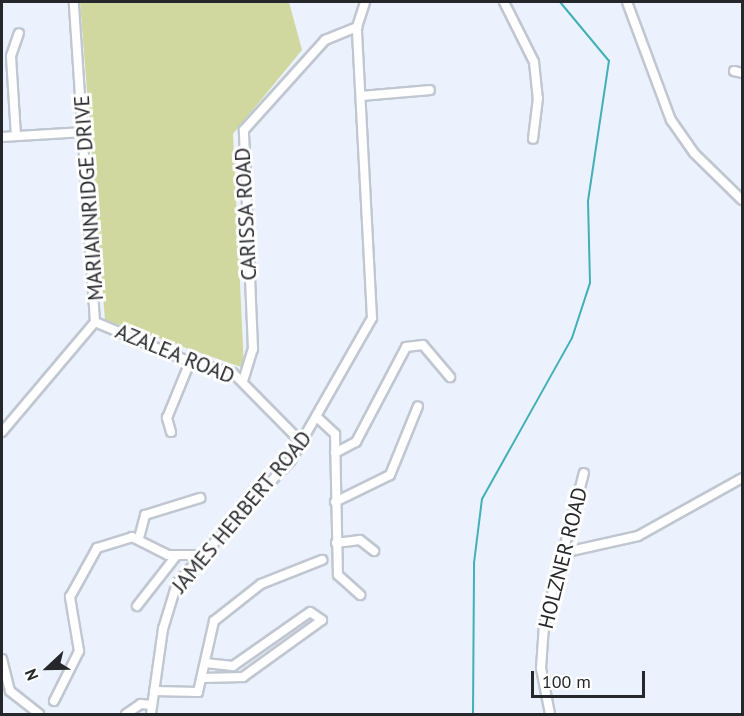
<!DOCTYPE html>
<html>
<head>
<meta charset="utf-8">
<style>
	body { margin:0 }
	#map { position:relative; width:744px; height:716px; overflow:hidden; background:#ebf2fd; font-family:"PT Sans",sans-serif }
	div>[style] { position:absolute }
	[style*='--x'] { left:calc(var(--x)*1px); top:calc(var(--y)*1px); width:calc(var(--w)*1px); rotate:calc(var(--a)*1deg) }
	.green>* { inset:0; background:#d0d8a0 }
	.stream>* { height:2px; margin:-1px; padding:0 1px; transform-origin:1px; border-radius:1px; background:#41b0b7 }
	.roads { filter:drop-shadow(2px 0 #c0c7d1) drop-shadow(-2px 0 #c0c7d1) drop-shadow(0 2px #c0c7d1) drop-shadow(0 -2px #c0c7d1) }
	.minor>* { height:8px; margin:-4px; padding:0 4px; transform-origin:4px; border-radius:4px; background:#fff }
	span { translate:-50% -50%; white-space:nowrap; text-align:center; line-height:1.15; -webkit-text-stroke:6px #fff; paint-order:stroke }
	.street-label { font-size:21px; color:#25272b }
	.frame { position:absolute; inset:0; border:3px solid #25272b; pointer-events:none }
	.north { position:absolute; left:18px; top:638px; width:60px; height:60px; -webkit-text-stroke:4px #fff; paint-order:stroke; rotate:248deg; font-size:16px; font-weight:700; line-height:24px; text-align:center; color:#25272b }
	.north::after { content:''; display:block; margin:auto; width:21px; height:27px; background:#25272b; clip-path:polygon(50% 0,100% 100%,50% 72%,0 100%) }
	.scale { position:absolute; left:531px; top:671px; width:114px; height:27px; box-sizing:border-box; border:3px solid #25272b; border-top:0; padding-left:8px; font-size:18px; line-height:21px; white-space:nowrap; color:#25272b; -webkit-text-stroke:4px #fff; paint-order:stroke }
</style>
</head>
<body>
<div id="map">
	<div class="green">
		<div style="clip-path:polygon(80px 2px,289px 2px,302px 50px,233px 134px,244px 368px,105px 320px)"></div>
	</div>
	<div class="stream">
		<div style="--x:473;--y:714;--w:151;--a:-89.6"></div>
		<div style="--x:474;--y:563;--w:64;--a:-82.9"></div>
		<div style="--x:482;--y:499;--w:184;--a:-60.8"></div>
		<div style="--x:572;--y:338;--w:58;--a:-71.9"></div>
		<div style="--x:590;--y:283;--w:82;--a:-91.4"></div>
		<div style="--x:588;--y:201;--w:142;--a:-81.5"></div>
		<div style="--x:609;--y:61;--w:77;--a:-129.7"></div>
	</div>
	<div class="roads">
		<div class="minor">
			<div style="--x:504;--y:2;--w:67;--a:63.4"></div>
			<div style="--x:534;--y:62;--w:36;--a:84"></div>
			<div style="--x:538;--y:98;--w:41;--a:97"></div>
			<div style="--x:627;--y:2;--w:126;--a:69.6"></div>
			<div style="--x:671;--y:120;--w:40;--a:55.1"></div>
			<div style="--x:694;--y:153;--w:67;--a:44.4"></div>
			<div style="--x:734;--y:71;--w:8;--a:14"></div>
			<div style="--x:362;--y:96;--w:68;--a:-5"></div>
			<div style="--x:16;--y:136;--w:80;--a:-93.6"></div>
			<div style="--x:11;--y:56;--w:24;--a:-71"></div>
			<div style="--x:2;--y:137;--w:82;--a:-3.5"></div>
			<div style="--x:95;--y:322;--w:103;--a:22.8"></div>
			<div style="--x:190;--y:362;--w:44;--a:14.3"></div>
			<div style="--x:233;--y:373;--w:98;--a:45.4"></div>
			<div style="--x:243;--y:381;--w:34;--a:-73"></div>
			<div style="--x:253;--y:349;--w:219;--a:-92.4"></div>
			<div style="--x:244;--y:130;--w:121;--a:-48"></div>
			<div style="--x:325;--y:40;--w:35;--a:-22"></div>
			<div style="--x:319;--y:419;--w:22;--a:43"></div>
			<div style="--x:335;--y:434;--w:141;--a:88.8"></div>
			<div style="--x:338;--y:575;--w:30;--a:42"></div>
			<div style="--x:2;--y:432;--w:144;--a:-49.8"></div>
			<div style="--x:95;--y:322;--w:321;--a:-93.8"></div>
			<div style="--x:171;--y:432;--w:15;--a:-106"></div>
			<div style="--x:167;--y:418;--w:61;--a:-67.7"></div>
			<div style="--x:335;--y:453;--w:24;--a:-28"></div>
			<div style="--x:356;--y:442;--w:107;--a:-62.2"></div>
			<div style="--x:406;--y:347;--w:17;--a:-7"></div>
			<div style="--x:423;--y:345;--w:42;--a:49.8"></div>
			<div style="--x:335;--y:502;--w:61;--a:-26.1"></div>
			<div style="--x:390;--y:475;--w:74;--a:-67.9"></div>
			<div style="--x:139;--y:538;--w:24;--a:-75"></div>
			<div style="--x:145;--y:515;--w:58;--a:-17.2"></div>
			<div style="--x:336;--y:543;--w:24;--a:-7"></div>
			<div style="--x:360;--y:540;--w:18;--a:38"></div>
			<div style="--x:562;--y:553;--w:78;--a:-12.6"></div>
			<div style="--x:638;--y:536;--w:119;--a:-29.1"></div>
			<div style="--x:137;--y:606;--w:63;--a:-52"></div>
			<div style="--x:2;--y:659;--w:33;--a:76"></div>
			<div style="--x:10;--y:691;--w:37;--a:38"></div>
			<div style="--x:203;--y:678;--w:40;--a:-1.4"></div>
			<div style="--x:243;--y:677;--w:97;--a:-35.8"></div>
			<div style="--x:322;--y:620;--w:14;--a:-146"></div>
			<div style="--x:310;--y:612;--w:94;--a:145"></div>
			<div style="--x:233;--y:666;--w:28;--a:-174"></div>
			<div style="--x:154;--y:691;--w:44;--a:1.3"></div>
			<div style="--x:198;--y:692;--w:73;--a:-77.3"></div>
			<div style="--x:214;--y:621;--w:60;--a:-38.2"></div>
			<div style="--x:261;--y:584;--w:66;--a:-21.5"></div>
			<div style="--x:54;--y:701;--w:56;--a:-63.4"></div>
			<div style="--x:79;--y:651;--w:55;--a:-99.5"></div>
			<div style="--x:70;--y:597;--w:56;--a:-61.1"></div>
			<div style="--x:97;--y:548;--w:37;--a:-17"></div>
			<div style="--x:132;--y:537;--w:40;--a:26.6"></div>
			<div style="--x:168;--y:555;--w:36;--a:0"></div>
			<div style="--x:126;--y:714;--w:18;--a:-34"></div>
			<div style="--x:141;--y:704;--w:11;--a:5"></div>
			<div style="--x:151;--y:714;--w:86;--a:-82"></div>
			<div style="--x:163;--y:629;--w:48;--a:-73.1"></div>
			<div style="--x:177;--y:583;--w:168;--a:-47.2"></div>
			<div style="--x:291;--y:460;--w:163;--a:-60.3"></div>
			<div style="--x:372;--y:318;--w:291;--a:-93"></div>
			<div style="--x:357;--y:27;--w:26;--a:-72"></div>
			<div style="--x:550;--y:714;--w:47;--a:-101.1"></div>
			<div style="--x:541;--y:668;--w:43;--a:-86"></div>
			<div style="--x:544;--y:625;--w:157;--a:-75.3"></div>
		</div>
	</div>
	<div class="street-label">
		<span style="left:89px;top:198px;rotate:-94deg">MARIANNRIDGE DRIVE</span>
		<span style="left:246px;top:214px;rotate:-93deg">CARISSA ROAD</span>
		<span style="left:175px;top:354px;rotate:22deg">AZALEA ROAD</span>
		<span style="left:242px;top:512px;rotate:-50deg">JAMES HERBERT ROAD</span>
		<span style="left:563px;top:558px;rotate:-76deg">HOLZNER ROAD</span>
	</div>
	<div class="frame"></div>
	<div class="north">N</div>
	<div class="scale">100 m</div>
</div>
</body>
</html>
